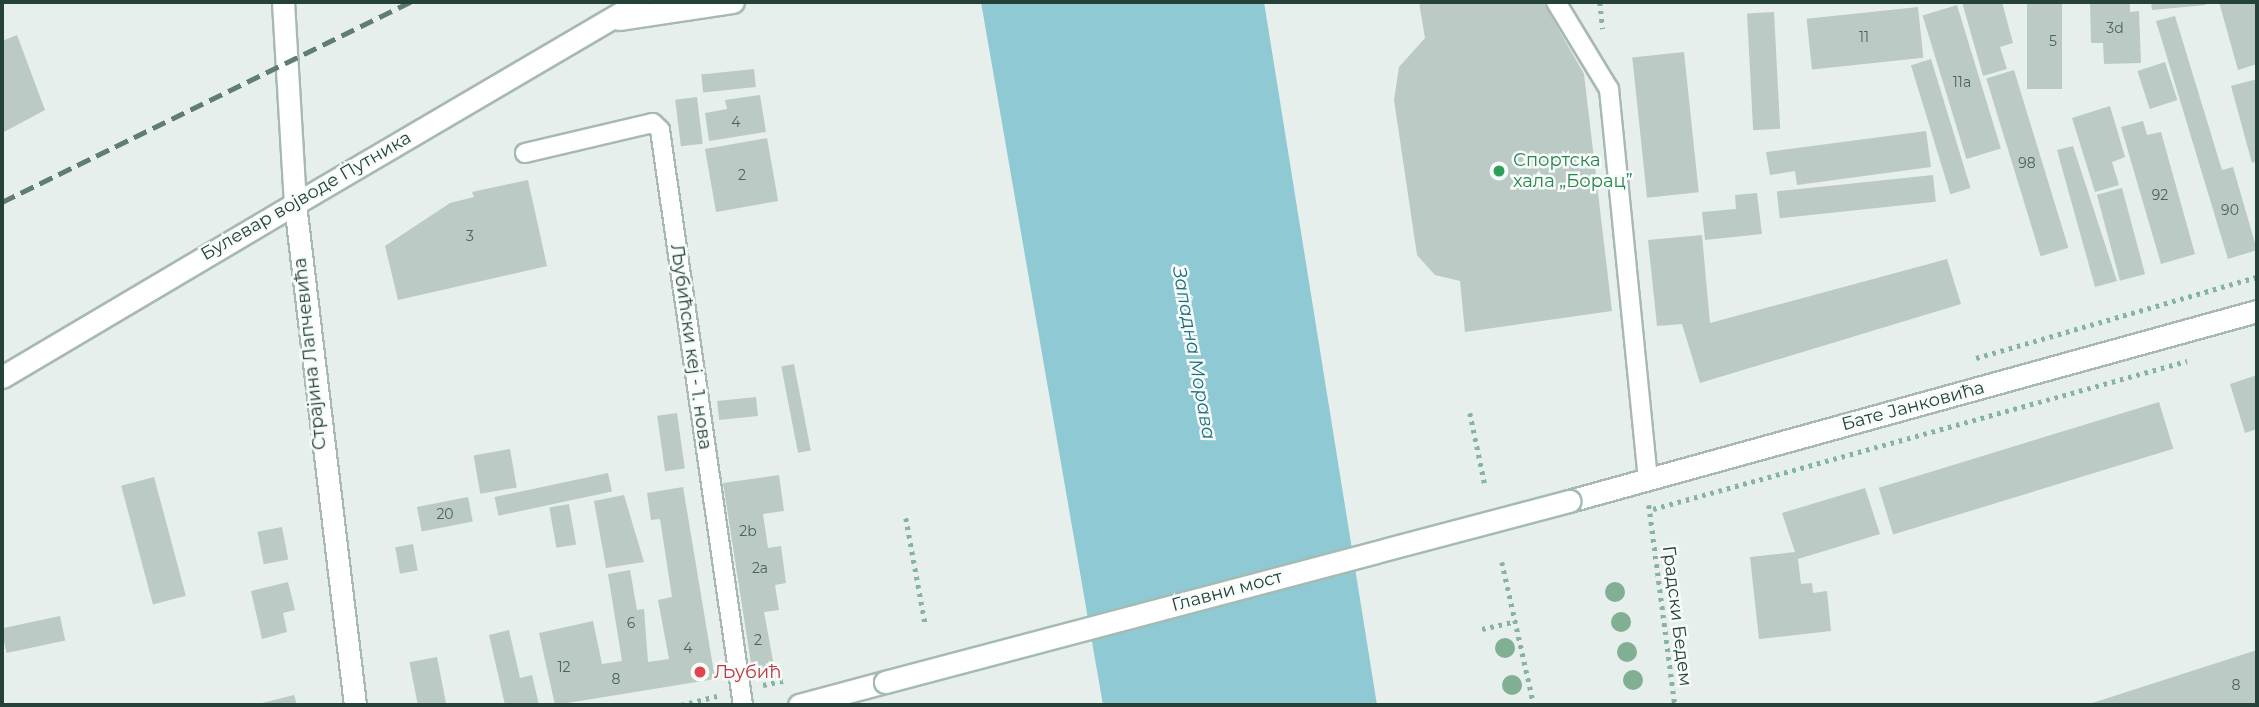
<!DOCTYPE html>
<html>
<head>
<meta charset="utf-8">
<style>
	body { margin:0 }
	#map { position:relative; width:2259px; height:707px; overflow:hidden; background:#e6efeb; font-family:Montserrat,sans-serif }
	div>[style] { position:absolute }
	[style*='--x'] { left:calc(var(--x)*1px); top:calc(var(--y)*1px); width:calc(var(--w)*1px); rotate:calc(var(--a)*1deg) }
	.water>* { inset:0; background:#8ec9d4 }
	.building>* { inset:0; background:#bbcac4; transform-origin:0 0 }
	.path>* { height:4.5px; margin-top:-2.25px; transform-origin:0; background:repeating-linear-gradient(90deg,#86b3a5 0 3.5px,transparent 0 8.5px) }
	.roads { filter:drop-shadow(2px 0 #a8b8b2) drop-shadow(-2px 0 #a8b8b2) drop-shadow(0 2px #a8b8b2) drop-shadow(0 -2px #a8b8b2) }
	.service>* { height:18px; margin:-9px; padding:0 9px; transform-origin:9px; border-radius:9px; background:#fff }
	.minor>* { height:21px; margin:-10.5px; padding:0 10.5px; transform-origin:10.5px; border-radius:10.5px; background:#fff }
	.tertiary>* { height:21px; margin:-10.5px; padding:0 10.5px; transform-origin:10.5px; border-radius:10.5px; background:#fff }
	.secondary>* { height:21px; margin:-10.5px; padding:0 10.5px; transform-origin:10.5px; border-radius:10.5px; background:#fff }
	.rail>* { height:5px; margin-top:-2.5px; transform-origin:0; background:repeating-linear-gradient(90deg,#5f7d75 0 14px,transparent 0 21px) }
	.bridges { filter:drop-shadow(2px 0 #a4bbb3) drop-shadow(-2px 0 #a4bbb3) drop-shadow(0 2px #a4bbb3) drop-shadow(0 -2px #a4bbb3) }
	.secondary-bridge>* { height:21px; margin:-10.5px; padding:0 10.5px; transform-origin:10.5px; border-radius:10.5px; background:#fff }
	.trees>* { width:20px; height:20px; margin:-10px; border-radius:50%; background:#80af93 }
	.dots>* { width:19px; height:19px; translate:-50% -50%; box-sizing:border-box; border:4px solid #f7fbf9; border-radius:50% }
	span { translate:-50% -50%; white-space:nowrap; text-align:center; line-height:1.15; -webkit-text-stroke:5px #f7fbf9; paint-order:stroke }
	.number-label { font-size:14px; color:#4a645c }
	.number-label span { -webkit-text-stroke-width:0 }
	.leisure-label { font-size:18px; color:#27864d }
	.left { translate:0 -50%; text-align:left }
	.street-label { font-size:18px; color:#24423a }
	.health-label { font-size:18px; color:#be3a42 }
	.water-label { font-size:19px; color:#1c6f80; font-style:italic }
	.frame { position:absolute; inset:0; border:4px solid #24423a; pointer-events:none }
</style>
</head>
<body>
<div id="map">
	<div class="water">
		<div style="clip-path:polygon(981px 2px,1264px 2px,1377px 705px,1103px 705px)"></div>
	</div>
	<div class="building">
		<div style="clip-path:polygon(1419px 2px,1543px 2px,1584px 74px,1612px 311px,1465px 332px,1460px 281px,1435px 275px,1417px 255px,1394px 100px,1399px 67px,1425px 38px)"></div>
		<div style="clip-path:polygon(1962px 2px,2002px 2px,2013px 43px,2000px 47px,2007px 69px,1983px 76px)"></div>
		<div style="left:2027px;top:2px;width:35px;height:87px"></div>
		<div style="clip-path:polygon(2090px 2px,2130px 2px,2130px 12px,2139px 11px,2141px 63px,2104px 64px,2103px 43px,2091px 43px)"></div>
		<div style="clip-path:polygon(2151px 2px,2206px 2px,2206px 5px,2152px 10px)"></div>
		<div style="clip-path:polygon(2219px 2px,2257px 2px,2257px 64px,2238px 70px)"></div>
		<div style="left:1957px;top:5px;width:150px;height:36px;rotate:73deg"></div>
		<div style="left:1918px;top:7px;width:51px;height:112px;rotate:84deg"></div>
		<div style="left:1774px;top:12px;width:117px;height:27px;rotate:87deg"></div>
		<div style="clip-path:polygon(2175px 16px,2222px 170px,2233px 167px,2257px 250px,2228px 259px,2156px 21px)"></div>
		<div style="clip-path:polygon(17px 35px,45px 110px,2px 133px,2px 41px)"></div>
		<div style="left:1684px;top:52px;width:141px;height:52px;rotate:84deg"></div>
		<div style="left:1931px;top:59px;width:135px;height:21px;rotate:73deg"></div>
		<div style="left:2165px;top:62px;width:40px;height:29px;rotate:72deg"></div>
		<div style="left:754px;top:69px;width:18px;height:53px;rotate:84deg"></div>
		<div style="left:2014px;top:70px;width:186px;height:29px;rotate:73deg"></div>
		<div style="clip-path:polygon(2257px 79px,2257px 161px,2252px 163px,2231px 86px)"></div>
		<div style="clip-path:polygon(760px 95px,766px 132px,709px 141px,705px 113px,727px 109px,725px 100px)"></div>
		<div style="left:697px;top:97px;width:47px;height:22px;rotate:83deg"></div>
		<div style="clip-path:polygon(2110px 106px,2125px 157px,2112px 162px,2119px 185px,2095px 192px,2072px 118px)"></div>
		<div style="clip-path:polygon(2143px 121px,2147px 135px,2161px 132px,2195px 254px,2161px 264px,2121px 127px)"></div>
		<div style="clip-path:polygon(1926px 131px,1931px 167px,1797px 185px,1795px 171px,1770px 175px,1766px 152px)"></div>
		<div style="left:767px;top:138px;width:64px;height:63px;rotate:80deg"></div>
		<div style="clip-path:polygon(2073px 146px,2117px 281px,2095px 287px,2057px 150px)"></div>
		<div style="left:1933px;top:175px;width:27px;height:157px;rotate:84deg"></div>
		<div style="clip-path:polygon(528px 180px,547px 266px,398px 300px,385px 246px,450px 203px,474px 197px,472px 192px)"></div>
		<div style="left:2122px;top:188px;width:89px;height:26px;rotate:75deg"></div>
		<div style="clip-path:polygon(1757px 193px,1762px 234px,1705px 240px,1702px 212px,1736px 209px,1735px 195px)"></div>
		<div style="clip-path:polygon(1702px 235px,1710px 323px,1947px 259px,1961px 304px,1700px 383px,1682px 324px,1657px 326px,1648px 240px)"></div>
		<div style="left:794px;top:364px;width:88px;height:13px;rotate:79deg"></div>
		<div style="clip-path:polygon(2257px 375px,2257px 429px,2245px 433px,2230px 384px)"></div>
		<div style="left:756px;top:397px;width:19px;height:39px;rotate:84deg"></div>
		<div style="left:2159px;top:402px;width:49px;height:293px;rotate:73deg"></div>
		<div style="left:677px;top:413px;width:56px;height:20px;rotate:82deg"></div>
		<div style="left:510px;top:449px;width:39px;height:37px;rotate:80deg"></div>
		<div style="left:608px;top:473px;width:19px;height:116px;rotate:78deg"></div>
		<div style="clip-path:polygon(779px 475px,784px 511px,763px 514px,768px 548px,781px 546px,786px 583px,775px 585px,779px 610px,764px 612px,774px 666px,752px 670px,723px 483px)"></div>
		<div style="left:154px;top:477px;width:123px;height:34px;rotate:75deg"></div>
		<div style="clip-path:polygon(683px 487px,715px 679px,555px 705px,539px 633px,593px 621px,602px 664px,622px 661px,608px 574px,630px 570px,637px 610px,644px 609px,648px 662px,669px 659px,658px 600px,672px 597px,660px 519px,651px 520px,647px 493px)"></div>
		<div style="clip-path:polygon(1865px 488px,1880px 534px,1798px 559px,1801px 584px,1812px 583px,1813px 593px,1827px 591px,1831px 631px,1759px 639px,1750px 557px,1795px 552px,1782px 513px)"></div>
		<div style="clip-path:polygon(624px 495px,644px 562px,606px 568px,594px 501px)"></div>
		<div style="left:468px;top:497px;width:25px;height:52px;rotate:79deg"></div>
		<div style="left:569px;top:504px;width:41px;height:20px;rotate:80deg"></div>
		<div style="left:282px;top:527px;width:33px;height:25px;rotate:79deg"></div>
		<div style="left:413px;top:544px;width:27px;height:18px;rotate:80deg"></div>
		<div style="clip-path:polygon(288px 582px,295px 610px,283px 613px,287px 632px,262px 639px,251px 591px)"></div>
		<div style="left:60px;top:616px;width:25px;height:60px;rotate:78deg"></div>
		<div style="clip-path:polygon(509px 630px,520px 678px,532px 675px,539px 705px,505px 705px,489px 635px)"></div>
		<div style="clip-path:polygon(2257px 650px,2257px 705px,2086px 705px)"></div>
		<div style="left:437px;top:657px;width:49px;height:28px;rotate:79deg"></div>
		<div style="clip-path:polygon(294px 695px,297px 705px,258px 705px,258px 704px)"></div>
	</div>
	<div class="path">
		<div style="--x:1600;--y:2;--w:27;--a:84"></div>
		<div style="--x:1976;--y:358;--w:292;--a:-16.1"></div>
		<div style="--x:1470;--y:413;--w:74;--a:78.2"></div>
		<div style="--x:1649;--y:505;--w:202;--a:82.6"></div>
		<div style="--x:1653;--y:509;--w:554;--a:-15.49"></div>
		<div style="--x:906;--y:518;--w:107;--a:79.7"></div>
		<div style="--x:1502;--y:562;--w:147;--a:77.4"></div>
		<div style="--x:1482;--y:629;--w:35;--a:-13"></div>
		<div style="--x:763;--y:685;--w:24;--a:-12"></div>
		<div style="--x:681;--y:705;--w:37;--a:-14"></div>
	</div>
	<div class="roads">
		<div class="service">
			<div style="--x:1556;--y:2;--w:102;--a:58.7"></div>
			<div style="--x:1609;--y:89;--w:391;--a:84.3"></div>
			<div style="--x:525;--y:153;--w:131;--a:-13.2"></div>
			<div style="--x:653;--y:123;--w:10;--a:45"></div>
			<div style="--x:660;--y:130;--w:581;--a:81.79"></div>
		</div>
		<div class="minor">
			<div style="--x:283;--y:2;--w:202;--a:86.6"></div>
		</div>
		<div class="tertiary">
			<div style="--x:2;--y:377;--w:340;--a:-30.6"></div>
		</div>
		<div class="secondary">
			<div style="--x:619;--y:19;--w:115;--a:-8.5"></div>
			<div style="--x:1569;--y:501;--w:714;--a:-15.44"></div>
			<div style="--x:355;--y:705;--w:505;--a:-96.83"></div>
			<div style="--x:295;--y:204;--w:399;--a:-30.4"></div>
			<div style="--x:799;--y:705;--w:89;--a:-15"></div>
		</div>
	</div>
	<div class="rail">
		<div style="--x:2;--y:202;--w:455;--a:-26.1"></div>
	</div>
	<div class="bridges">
		<div class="secondary-bridge">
			<div style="--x:885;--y:682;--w:708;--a:-14.82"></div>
		</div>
	</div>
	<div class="trees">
		<div style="left:1615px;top:592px"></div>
		<div style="left:1621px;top:622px"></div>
		<div style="left:1505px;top:648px"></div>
		<div style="left:1627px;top:652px"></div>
		<div style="left:1633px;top:680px"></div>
		<div style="left:1512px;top:685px"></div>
	</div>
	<div class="dots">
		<div style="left:1499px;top:171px;background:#2e9e5b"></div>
		<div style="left:700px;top:672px;background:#e0444e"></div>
	</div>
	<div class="number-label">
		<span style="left:2115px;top:28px">3d</span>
		<span style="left:1864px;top:37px">11</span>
		<span style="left:2053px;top:41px">5</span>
		<span style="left:1962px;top:82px">11a</span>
		<span style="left:736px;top:122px">4</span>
		<span style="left:2027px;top:163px">98</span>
		<span style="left:742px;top:175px">2</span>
		<span style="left:2160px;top:195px">92</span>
		<span style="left:2230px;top:210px">90</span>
		<span style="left:470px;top:236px">3</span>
		<span style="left:445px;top:514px">20</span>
		<span style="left:748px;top:531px">2b</span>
		<span style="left:760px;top:568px">2a</span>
		<span style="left:631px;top:623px">6</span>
		<span style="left:758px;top:640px">2</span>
		<span style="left:688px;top:648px">4</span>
		<span style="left:564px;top:667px">12</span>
		<span style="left:616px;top:679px">8</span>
		<span style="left:2236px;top:685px">8</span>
	</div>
	<div class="leisure-label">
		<span class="left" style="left:1513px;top:171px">Спортска<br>хала „Борац”</span>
	</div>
	<div class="street-label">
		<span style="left:306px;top:196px;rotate:-30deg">Булевар војводе Путника</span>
		<span style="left:691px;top:347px;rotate:82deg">Љубићски кеј - 1. нова</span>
		<span style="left:310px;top:354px;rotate:-96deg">Страјина Лапчевића</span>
		<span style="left:1913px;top:406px;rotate:-15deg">Бате Јанковића</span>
		<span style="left:1227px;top:591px;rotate:-15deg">Главни мост</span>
		<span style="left:1677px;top:616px;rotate:83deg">Градски Бедем</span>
	</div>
	<div class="health-label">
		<span class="left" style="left:714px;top:672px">Љубић</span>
	</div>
	<div class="water-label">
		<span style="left:1194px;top:353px;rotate:80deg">Западна Морава</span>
	</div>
	<div class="frame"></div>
</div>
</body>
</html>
